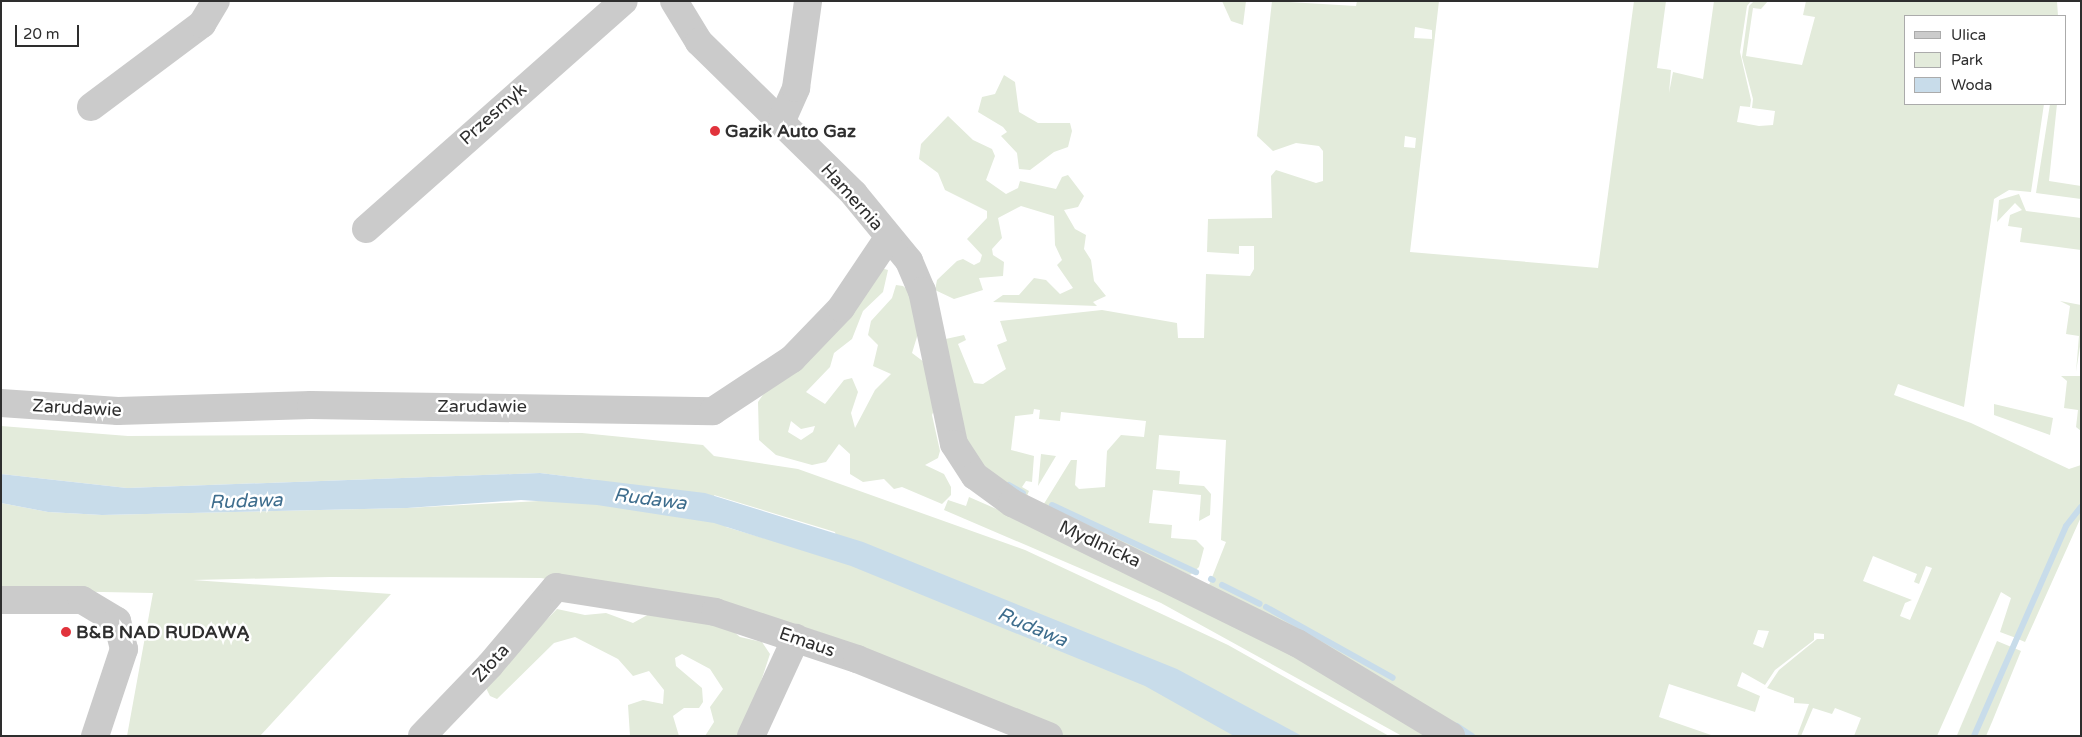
<!DOCTYPE html>
<html>
<head>
<meta charset="utf-8">
<style>
	body { margin:0 }
	#map { position:relative; width:2082px; height:737px; overflow:hidden; background:#fff; font-family:"Varela Round",sans-serif }
	div>[style] { position:absolute }
	[style*='--x'] { left:calc(var(--x)*1px); top:calc(var(--y)*1px); width:calc(var(--w)*1px); rotate:calc(var(--a)*1deg) }
	.green>* { inset:0; background:#e3ebdb; transform-origin:0 0 }
	.water>* { inset:0; background:#c8dcea }
	.stream>* { height:6px; margin:-3px; padding:0 3px; transform-origin:3px; border-radius:3px; background:#c8dcea }
	.minor>* { height:28px; margin:-14px; padding:0 14px; transform-origin:14px; border-radius:14px; background:#cbcbcb }
	.dots>* { width:14px; height:14px; translate:-50% -50%; box-sizing:border-box; border:2px solid #fff; border-radius:50% }
	span { translate:-50% -50%; white-space:nowrap; text-align:center; line-height:1.15; -webkit-text-stroke:5px #fff; paint-order:stroke }
	.street-label { font-size:18px; color:#2e2e2e }
	.poi-label { font-size:18px; color:#2e2e2e; font-weight:700 }
	.left { translate:0 -50%; text-align:left }
	.water-label { font-size:19px; color:#3e6d8d; font-style:italic }
	.frame { position:absolute; inset:0; border:2px solid #2e2e2e; pointer-events:none }
	.legend { position:absolute; left:1904px; top:15px; width:162px; height:90px; box-sizing:border-box; background:#fff; border:1px solid #ababab; margin:0; padding:6px 9px; list-style:none; font-size:15px; color:#2e2e2e }
	.legend li { display:flex; align-items:center; gap:10px; height:25px }
	.legend b { width:25px; border:1px solid #ababab }
	.scale { position:absolute; left:15px; top:25px; width:64px; height:22px; box-sizing:border-box; border:2px solid #2e2e2e; border-top:0; padding-left:6px; font-size:15px; line-height:18px; white-space:nowrap; color:#2e2e2e; -webkit-text-stroke:4px #fff; paint-order:stroke }
</style>
</head>
<body>
<div id="map">
	<div class="green">
		<div style="clip-path:polygon(1222px 1px,1246px 1px,1243px 25px,1231px 21px)"></div>
		<div style="clip-path:polygon(evenodd,1272px 1px,1356px 6px,1357px 1px,1439px 1px,1410px 252px,1598px 268px,1634px 1px,1666px 1px,1657px 68px,1671px 70px,1669px 93px,1673px 72px,1703px 79px,1714px 1px,1751px 1px,1747px 6px,1740px 52px,1751px 100px,1750px 107px,1740px 106px,1737px 122px,1759px 126px,1773px 125px,1775px 111px,1752px 108px,1753px 99px,1742px 57px,1749px 6px,1754px 1px,1768px 1px,1761px 9px,1753px 8px,1746px 56px,1802px 65px,1815px 17px,1803px 15px,1806px 1px,2057px 1px,2058px 16px,1906px 16px,1906px 104px,2044px 104px,2031px 192px,2009px 190px,1994px 199px,1964px 407px,1898px 384px,1894px 395px,1971px 423px,2069px 469px,2081px 465px,2081px 517px,2025px 642px,2018px 639px,2063px 530px,2016px 638px,2000px 632px,2011px 598px,2001px 592px,1937px 736px,1854px 736px,1861px 718px,1835px 708px,1832px 714px,1813px 708px,1801px 736px,1797px 736px,1809px 704px,1794px 703px,1794px 698px,1767px 688px,1779px 670px,1817px 639px,1824px 639px,1824px 634px,1814px 633px,1814px 640px,1775px 670px,1765px 685px,1742px 672px,1737px 686px,1760px 696px,1755px 712px,1669px 684px,1659px 717px,1714px 736px,1467px 736px,1209px 585px,1226px 542px,1221px 540px,1226px 440px,1159px 435px,1156px 469px,1180px 471px,1179px 484px,1204px 486px,1211px 494px,1210px 515px,1199px 521px,1201px 495px,1153px 490px,1149px 523px,1172px 525px,1171px 538px,1196px 540px,1204px 548px,1199px 567px,1190px 575px,1042px 507px,1071px 460px,1077px 460px,1075px 485px,1079px 489px,1105px 487px,1107px 451px,1121px 435px,1144px 437px,1146px 421px,1061px 412px,1060px 421px,1039px 419px,1040px 410px,1034px 409px,1033px 414px,1015px 416px,1011px 450px,1034px 456px,1032px 482px,1026px 481px,1022px 487px,1029px 491px,1026px 498px,1013px 493px,967px 449px,941px 340px,964px 335px,966px 340px,958px 344px,974px 383px,983px 384px,1006px 369px,997px 345px,1007px 341px,1000px 321px,1102px 310px,1177px 323px,1178px 338px,1204px 338px,1206px 274px,1250px 276px,1254px 269px,1254px 246px,1239px 246px,1239px 254px,1207px 252px,1208px 219px,1272px 218px,1271px 176px,1276px 170px,1316px 183px,1323px 181px,1323px 151px,1319px 146px,1296px 143px,1273px 151px,1257px 136px,1272px 1px,1415px 27px,1432px 30px,1432px 39px,1414px 38px,1415px 27px,1272px 1px,1405px 136px,1416px 138px,1415px 148px,1404px 147px,1405px 136px,1272px 1px,1873px 556px,1917px 574px,1914px 582px,1919px 584px,1926px 566px,1932px 568px,1910px 620px,1900px 616px,1905px 603px,1912px 600px,1863px 581px,1873px 556px,1272px 1px,1758px 630px,1769px 631px,1763px 648px,1753px 644px,1758px 630px)"></div>
		<div style="clip-path:polygon(1004px 75px,1015px 82px,1019px 112px,1038px 123px,1070px 123px,1072px 131px,1068px 147px,1054px 152px,1030px 170px,1019px 169px,1017px 153px,1001px 136px,1007px 132px,1003px 127px,978px 112px,982px 97px,995px 94px)"></div>
		<div style="clip-path:polygon(2050px 104px,2057px 104px,2049px 181px,2081px 186px,2081px 199px,2036px 193px)"></div>
		<div style="clip-path:polygon(948px 116px,973px 140px,992px 149px,995px 156px,986px 180px,1006px 194px,1018px 188px,1020px 181px,1056px 189px,1062px 177px,1068px 175px,1084px 196px,1078px 207px,1064px 210px,1075px 229px,1086px 235px,1084px 249px,1091px 260px,1094px 281px,1106px 296px,1093px 302px,1097px 306px,993px 302px,1003px 295px,1019px 295px,1034px 278px,1046px 280px,1060px 294px,1073px 288px,1057px 265px,1062px 260px,1055px 245px,1054px 216px,1021px 206px,998px 218px,1002px 238px,992px 249px,993px 255px,1004px 262px,1003px 276px,979px 278px,983px 290px,954px 299px,935px 290px,937px 280px,957px 261px,963px 259px,974px 265px,980px 262px,982px 255px,967px 239px,987px 218px,987px 211px,945px 190px,938px 173px,919px 159px,921px 144px)"></div>
		<div style="clip-path:polygon(2019px 194px,2026px 211px,2081px 218px,2081px 250px,2020px 242px,2022px 228px,2008px 226px,2010px 215px,2022px 210px,2015px 203px,1997px 222px,1999px 200px)"></div>
		<div style="clip-path:polygon(evenodd,881px 268px,888px 270px,883px 292px,863px 311px,852px 339px,834px 353px,830px 367px,806px 392px,825px 404px,844px 380px,852px 378px,858px 392px,851px 413px,855px 428px,875px 390px,891px 374px,873px 366px,878px 345px,868px 335px,871px 321px,892px 298px,896px 285px,903px 286px,914px 296px,920px 327px,912px 353px,924px 362px,935px 408px,932px 415px,940px 451px,938px 458px,925px 465px,944px 474px,951px 487px,951px 495px,942px 504px,902px 487px,894px 489px,884px 479px,863px 482px,850px 474px,850px 454px,839px 444px,826px 462px,812px 465px,776px 455px,759px 440px,758px 402px,769px 386px,881px 268px,791px 421px,801px 429px,815px 426px,813px 432px,801px 440px,788px 432px,791px 421px)"></div>
		<div style="clip-path:polygon(2060px 301px,2081px 305px,2081px 340px,2076px 372px,2079px 336px,2066px 334px,2070px 306px)"></div>
		<div style="clip-path:polygon(2061px 376px,2081px 376px,2081px 431px,2076px 427px,2078px 410px,2064px 408px,2067px 381px)"></div>
		<div style="clip-path:polygon(1994px 404px,2053px 418px,2050px 435px,1994px 415px)"></div>
		<div style="clip-path:polygon(evenodd,1px 426px,128px 436px,582px 433px,703px 445px,714px 456px,798px 469px,1025px 550px,1228px 645px,1389px 736px,1300px 736px,1290px 730px,1288px 736px,1058px 736px,819px 632px,740px 612px,541px 578px,330px 577px,193px 580px,391px 594px,260px 736px,127px 736px,153px 593px,1px 590px,1px 503px,48px 512px,102px 515px,407px 508px,539px 501px,597px 480px,540px 473px,127px 488px,1px 474px,1px 426px,714px 495px,835px 532px,842px 561px,726px 527px,714px 495px)"></div>
		<div style="clip-path:polygon(1041px 454px,1056px 456px,1038px 486px)"></div>
		<div style="clip-path:polygon(969px 497px,1150px 576px,1436px 736px,1402px 736px,1161px 603px,944px 510px,948px 500px,966px 506px)"></div>
		<div style="clip-path:polygon(557px 609px,585px 615px,606px 613px,633px 623px,651px 613px,728px 627px,740px 637px,762px 642px,770px 654px,743px 736px,705px 736px,714px 722px,710px 707px,723px 689px,710px 669px,682px 654px,675px 658px,676px 666px,702px 688px,703px 702px,699px 708px,684px 708px,673px 716px,679px 736px,630px 736px,628px 705px,643px 700px,663px 704px,664px 690px,649px 671px,633px 676px,618px 659px,575px 637px,554px 643px,497px 699px,490px 696px,484px 684px)"></div>
		<div style="left:1997px;top:641px;width:15px;height:104px;rotate:23deg"></div>
		<div style="clip-path:polygon(2014px 648px,2021px 651px,1992px 722px,1986px 736px,1976px 736px)"></div>
	</div>
	<div class="water">
		<div style="clip-path:polygon(540px 473px,705px 493px,863px 542px,1177px 669px,1302px 736px,1234px 736px,1145px 686px,851px 566px,714px 523px,597px 505px,521px 500px,407px 508px,102px 515px,48px 512px,1px 503px,1px 474px,127px 488px)"></div>
	</div>
	<div class="stream">
		<div style="--x:1009;--y:485;--w:16;--a:30"></div>
		<div style="--x:1052;--y:505;--w:159;--a:25"></div>
		<div style="--x:1211;--y:579;--w:2;--a:27"></div>
		<div style="--x:1222;--y:585;--w:42;--a:26.6"></div>
		<div style="--x:1266;--y:607;--w:145;--a:29.2"></div>
		<div style="--x:1457;--y:726;--w:18;--a:34"></div>
		<div style="--x:1974;--y:736;--w:229;--a:-66.3"></div>
		<div style="--x:2066;--y:526;--w:24;--a:-52"></div>
	</div>
	<div class="minor">
		<div style="--x:674;--y:1;--w:48;--a:58.6"></div>
		<div style="--x:699;--y:42;--w:217;--a:44.4"></div>
		<div style="--x:854;--y:194;--w:87;--a:50.6"></div>
		<div style="--x:909;--y:261;--w:33;--a:67"></div>
		<div style="--x:922;--y:291;--w:156;--a:78.2"></div>
		<div style="--x:954;--y:444;--w:38;--a:57"></div>
		<div style="--x:975;--y:476;--w:46;--a:36.1"></div>
		<div style="--x:1012;--y:503;--w:318;--a:26.2"></div>
		<div style="--x:1297;--y:643;--w:180;--a:31.1"></div>
		<div style="--x:91;--y:107;--w:139;--a:-36.8"></div>
		<div style="--x:202;--y:24;--w:27;--a:-59"></div>
		<div style="--x:782;--y:120;--w:35;--a:-66"></div>
		<div style="--x:796;--y:88;--w:88;--a:-82.1"></div>
		<div style="--x:366;--y:229;--w:344;--a:-41.5"></div>
		<div style="--x:1;--y:403;--w:117;--a:3.9"></div>
		<div style="--x:118;--y:411;--w:193;--a:-1.8"></div>
		<div style="--x:311;--y:405;--w:402;--a:0.9"></div>
		<div style="--x:713;--y:411;--w:95;--a:-33.4"></div>
		<div style="--x:792;--y:359;--w:71;--a:-46.1"></div>
		<div style="--x:841;--y:308;--w:84;--a:-56.1"></div>
		<div style="--x:1;--y:600;--w:81;--a:0"></div>
		<div style="--x:82;--y:600;--w:41;--a:31"></div>
		<div style="--x:117;--y:621;--w:29;--a:76"></div>
		<div style="--x:124;--y:649;--w:92;--a:108.4"></div>
		<div style="--x:422;--y:736;--w:98;--a:-46.2"></div>
		<div style="--x:490;--y:665;--w:102;--a:-49.8"></div>
		<div style="--x:556;--y:587;--w:161;--a:8.9"></div>
		<div style="--x:715;--y:612;--w:150;--a:18.3"></div>
		<div style="--x:857;--y:659;--w:207;--a:21.9"></div>
		<div style="--x:751;--y:736;--w:108;--a:-65.3"></div>
	</div>
	<div class="dots">
		<div style="left:715px;top:131px;background:#e1333c"></div>
		<div style="left:66px;top:632px;background:#e1333c"></div>
	</div>
	<div class="street-label">
		<span style="left:493px;top:114px;rotate:-42deg">Przesmyk</span>
		<span style="left:852px;top:197px;rotate:48deg">Hamernia</span>
		<span style="left:482px;top:406px">Zarudawie</span>
		<span style="left:77px;top:408px;rotate:3deg">Zarudawie</span>
		<span style="left:1100px;top:544px;rotate:25deg">Mydlnicka</span>
		<span style="left:807px;top:642px;rotate:19deg">Emaus</span>
		<span style="left:491px;top:663px;rotate:-48deg">Złota</span>
	</div>
	<div class="poi-label">
		<span class="left" style="left:725px;top:131px">Gazik Auto Gaz</span>
		<span class="left" style="left:76px;top:632px">B&amp;B NAD RUDAWĄ</span>
	</div>
	<div class="water-label">
		<span style="left:650px;top:500px;rotate:7deg">Rudawa</span>
		<span style="left:246px;top:502px;rotate:-2deg">Rudawa</span>
		<span style="left:1032px;top:628px;rotate:23deg">Rudawa</span>
	</div>
	<div class="frame"></div>
	<ul class="legend">
	<li><b style="height:6px;background:#cbcbcb"></b>Ulica</li>
	<li><b style="height:14px;background:#e3ebdb"></b>Park</li>
	<li><b style="height:14px;background:#c8dcea"></b>Woda</li>
	</ul>
	<div class="scale">20 m</div>
</div>
</body>
</html>
